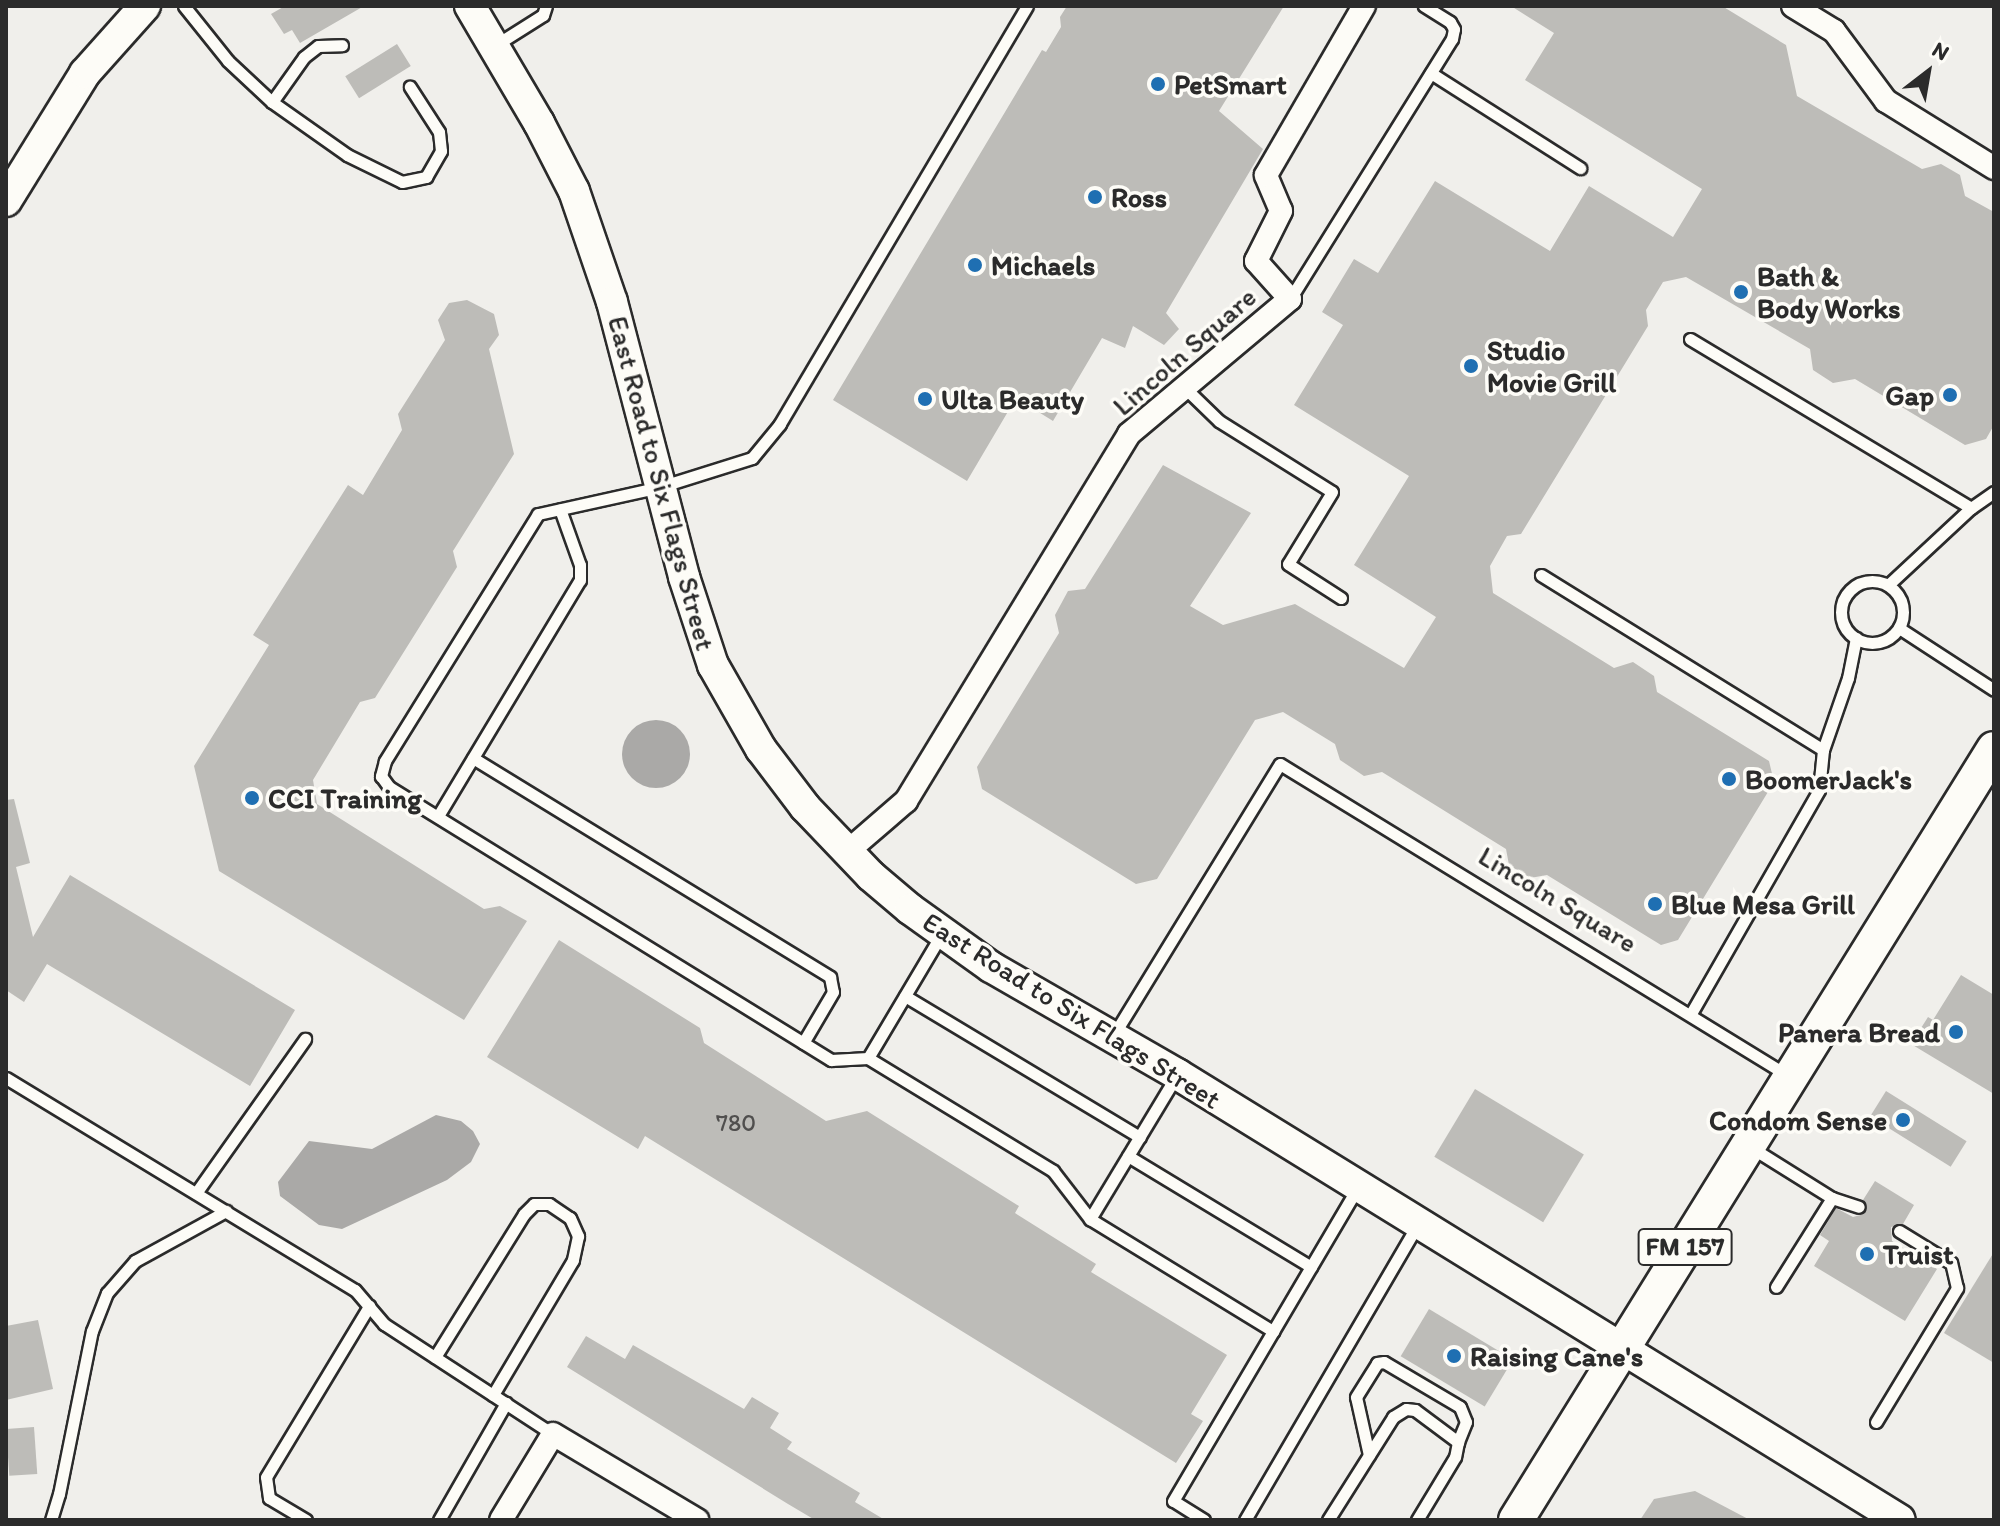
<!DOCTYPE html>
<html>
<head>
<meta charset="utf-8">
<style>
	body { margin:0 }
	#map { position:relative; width:2000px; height:1526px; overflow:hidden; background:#f0efeb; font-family:Itim,sans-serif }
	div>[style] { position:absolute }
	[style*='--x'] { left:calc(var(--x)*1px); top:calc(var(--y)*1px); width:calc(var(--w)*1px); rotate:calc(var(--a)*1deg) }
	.water>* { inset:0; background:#aaa9a7 }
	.round { border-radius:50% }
	.building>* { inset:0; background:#bdbcb8; transform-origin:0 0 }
	.roads { filter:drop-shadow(2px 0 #2b2b2b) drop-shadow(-2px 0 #2b2b2b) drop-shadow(0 2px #2b2b2b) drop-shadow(0 -2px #2b2b2b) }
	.lane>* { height:11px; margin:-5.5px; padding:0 5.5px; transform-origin:5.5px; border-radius:5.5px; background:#fdfcf7 }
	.lane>.ring { margin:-5.5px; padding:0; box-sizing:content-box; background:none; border:11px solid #fdfcf7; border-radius:50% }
	.street>* { height:22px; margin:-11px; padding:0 11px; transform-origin:11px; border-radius:11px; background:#fdfcf7 }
	.secondary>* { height:30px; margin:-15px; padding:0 15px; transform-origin:15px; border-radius:15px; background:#fdfcf7 }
	.primary>* { height:34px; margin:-17px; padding:0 17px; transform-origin:17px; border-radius:17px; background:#fdfcf7 }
	.dots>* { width:22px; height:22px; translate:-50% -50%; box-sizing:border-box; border:4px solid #fdfcf7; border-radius:50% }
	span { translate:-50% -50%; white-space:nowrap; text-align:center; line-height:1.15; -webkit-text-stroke:7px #fdfcf7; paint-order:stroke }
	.number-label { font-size:24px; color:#504f4e }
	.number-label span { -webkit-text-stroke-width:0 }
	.shield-label span { padding:2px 6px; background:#fdfcf7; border:2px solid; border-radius:6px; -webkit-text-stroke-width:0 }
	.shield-label { font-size:26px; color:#2b2b2b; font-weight:700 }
	.poi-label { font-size:28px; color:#2b2b2b; font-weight:700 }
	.left { translate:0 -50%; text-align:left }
	.right { translate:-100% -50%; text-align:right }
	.street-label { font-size:28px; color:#2b2b2b }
	.frame { position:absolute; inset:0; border:8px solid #2b2b2b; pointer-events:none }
	.north { position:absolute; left:1888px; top:32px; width:80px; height:80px; -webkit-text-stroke:6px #fdfcf7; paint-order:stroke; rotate:31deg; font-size:22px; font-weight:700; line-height:32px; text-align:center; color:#2b2b2b }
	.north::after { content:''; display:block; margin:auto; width:28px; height:36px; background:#2b2b2b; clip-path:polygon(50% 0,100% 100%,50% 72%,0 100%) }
</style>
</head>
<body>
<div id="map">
	<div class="water">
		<div class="round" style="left:622px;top:720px;width:68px;height:68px"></div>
		<div style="clip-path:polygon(436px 1115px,461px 1121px,473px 1131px,480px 1144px,471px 1162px,447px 1180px,342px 1229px,319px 1225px,280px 1196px,278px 1182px,309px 1141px,372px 1149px)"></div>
	</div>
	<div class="building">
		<div style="clip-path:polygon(285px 6px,364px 6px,300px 43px,292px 30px,284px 34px,271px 14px)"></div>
		<div style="clip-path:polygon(1067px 6px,1284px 6px,1219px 111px,1263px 149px,1166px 313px,1179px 329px,1164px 345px,1133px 326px,1125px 348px,1102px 338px,1053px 421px,1016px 398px,967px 481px,833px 400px,1042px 50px,1046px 52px,1061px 27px,1060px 17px)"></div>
		<div style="clip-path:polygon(1511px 6px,1722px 6px,1786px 45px,1797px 96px,1922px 169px,1941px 164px,1960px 175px,1965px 196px,1994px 212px,1994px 425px,1986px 439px,1965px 445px,1855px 379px,1833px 383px,1813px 370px,1810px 349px,1686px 277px,1663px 282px,1646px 310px,1648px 326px,1521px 534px,1507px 536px,1490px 566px,1493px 593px,1614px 668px,1633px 662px,1654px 676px,1657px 692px,1769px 761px,1774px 782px,1678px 940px,1661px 945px,1547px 875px,1530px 878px,1509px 865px,1506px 849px,1382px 772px,1364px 776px,1340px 760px,1335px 744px,1283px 712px,1255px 720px,1157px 879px,1136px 884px,982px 789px,977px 767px,1059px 633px,1055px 615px,1068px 591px,1085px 589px,1163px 465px,1251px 513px,1190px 606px,1223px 625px,1295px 604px,1404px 668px,1436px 617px,1354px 565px,1409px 476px,1294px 405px,1343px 325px,1322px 312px,1354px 259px,1378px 273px,1435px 181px,1550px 251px,1589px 186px,1673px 237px,1702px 189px,1525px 80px,1554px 33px)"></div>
		<div style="left:397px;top:44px;width:26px;height:61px;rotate:58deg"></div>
		<div style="clip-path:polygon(467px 300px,494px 314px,499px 335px,489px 349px,514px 454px,453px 551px,457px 567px,375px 698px,360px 702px,313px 780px,317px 804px,484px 909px,500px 906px,527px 921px,464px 1020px,219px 871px,194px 766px,269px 645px,253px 635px,348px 485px,363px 495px,402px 430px,398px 414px,445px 340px,438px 320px,449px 303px)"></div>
		<div style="clip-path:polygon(14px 799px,30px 863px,16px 867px,33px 937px,70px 875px,295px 1010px,250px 1086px,47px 964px,24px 1002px,6px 990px,6px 800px)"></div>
		<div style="clip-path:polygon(559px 940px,700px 1028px,704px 1043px,826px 1121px,867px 1111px,1019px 1206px,1015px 1213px,1096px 1264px,1091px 1272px,1227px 1355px,1191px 1414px,1203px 1421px,1176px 1463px,645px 1136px,638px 1149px,487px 1057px)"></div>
		<div style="clip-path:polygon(1961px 975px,1994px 995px,1994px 1094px,1911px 1044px,1928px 1017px,1933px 1020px)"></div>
		<div style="left:1475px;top:1089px;width:127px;height:79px;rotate:31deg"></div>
		<div style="left:1886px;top:1091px;width:95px;height:30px;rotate:32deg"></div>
		<div style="clip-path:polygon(1875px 1181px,1914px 1205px,1903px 1224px,1891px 1227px,1892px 1241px,1937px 1269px,1905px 1321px,1814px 1266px,1829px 1241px,1820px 1235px,1836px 1208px,1853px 1217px,1864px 1214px,1867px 1206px,1863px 1200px)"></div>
		<div style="clip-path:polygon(1994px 1252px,1994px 1363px,1944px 1333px)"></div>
		<div style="left:1429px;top:1309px;width:98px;height:55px;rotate:31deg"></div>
		<div style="clip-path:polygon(38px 1320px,53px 1389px,6px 1400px,6px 1326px)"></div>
		<div style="clip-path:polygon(586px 1336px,625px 1359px,633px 1345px,744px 1409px,752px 1397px,779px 1413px,770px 1428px,792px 1442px,787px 1449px,860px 1493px,855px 1502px,885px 1520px,815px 1520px,788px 1504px,567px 1367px)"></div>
		<div style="left:34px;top:1427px;width:47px;height:28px;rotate:86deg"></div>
		<div style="clip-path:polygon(1695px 1491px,1750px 1520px,1640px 1520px,1654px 1499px)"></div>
	</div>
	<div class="roads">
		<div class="lane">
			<div style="--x:184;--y:6;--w:70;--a:51.3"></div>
			<div style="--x:228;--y:61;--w:60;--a:43"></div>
			<div style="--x:272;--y:102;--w:92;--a:35.2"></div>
			<div style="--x:347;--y:155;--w:61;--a:26.1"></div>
			<div style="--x:402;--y:182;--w:25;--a:-12"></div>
			<div style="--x:426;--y:177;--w:30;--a:-60"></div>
			<div style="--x:441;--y:151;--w:19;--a:-96"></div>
			<div style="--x:439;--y:132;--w:54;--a:-122.8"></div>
			<div style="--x:1027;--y:6;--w:486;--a:120.6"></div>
			<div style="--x:780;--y:424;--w:44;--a:129.5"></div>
			<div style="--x:752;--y:458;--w:96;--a:162.5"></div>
			<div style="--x:660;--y:487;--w:125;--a:167.5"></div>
			<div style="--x:538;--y:514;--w:291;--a:121.8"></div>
			<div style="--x:385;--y:761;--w:16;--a:105"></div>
			<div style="--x:381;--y:776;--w:14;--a:54"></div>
			<div style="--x:389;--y:787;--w:520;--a:31.7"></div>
			<div style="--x:831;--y:1060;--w:37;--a:-3"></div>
			<div style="--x:868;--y:1058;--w:217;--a:31.4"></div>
			<div style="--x:1053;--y:1171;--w:61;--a:52.4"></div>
			<div style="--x:1090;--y:1219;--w:215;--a:31.5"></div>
			<div style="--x:494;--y:46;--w:58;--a:-32.3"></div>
			<div style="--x:543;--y:15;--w:9;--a:-72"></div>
			<div style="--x:1431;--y:73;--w:177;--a:32.5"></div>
			<div style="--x:272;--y:102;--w:55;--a:-54.6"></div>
			<div style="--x:304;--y:57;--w:18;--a:-38"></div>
			<div style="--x:318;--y:46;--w:24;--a:-2"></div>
			<div style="--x:1290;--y:299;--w:306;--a:-58.1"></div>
			<div style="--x:1452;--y:39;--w:10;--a:-79"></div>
			<div style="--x:1454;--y:29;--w:8;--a:-120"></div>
			<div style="--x:1450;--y:22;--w:31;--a:-148"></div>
			<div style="--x:1690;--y:339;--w:328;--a:31"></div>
			<div style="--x:1971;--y:508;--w:28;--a:-35"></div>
			<div style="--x:1185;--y:388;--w:47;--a:44.1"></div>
			<div style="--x:1219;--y:421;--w:133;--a:32.1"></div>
			<div style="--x:1332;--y:492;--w:84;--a:121.4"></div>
			<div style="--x:1288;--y:564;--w:63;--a:32.7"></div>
			<div style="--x:1541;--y:575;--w:332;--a:31.8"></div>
			<div style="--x:1823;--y:750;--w:40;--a:95.7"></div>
			<div style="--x:1819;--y:790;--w:259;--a:119.8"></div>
			<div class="ring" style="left:1841px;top:581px;width:51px;height:51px"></div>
			<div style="--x:1888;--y:585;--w:113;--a:-42.9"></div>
			<div style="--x:1899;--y:628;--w:113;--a:33.1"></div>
			<div style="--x:1823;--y:750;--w:76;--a:-70.9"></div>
			<div style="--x:1848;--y:678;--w:41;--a:-78.7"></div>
			<div style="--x:473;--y:758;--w:419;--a:31.5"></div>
			<div style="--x:830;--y:977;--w:15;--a:79"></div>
			<div style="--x:833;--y:992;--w:59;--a:120.5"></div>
			<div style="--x:438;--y:816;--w:275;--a:-59"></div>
			<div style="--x:580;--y:580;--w:15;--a:-90"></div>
			<div style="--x:580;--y:565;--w:59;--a:-109.7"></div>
			<div style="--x:905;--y:996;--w:274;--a:31"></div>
			<div style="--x:1113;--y:1036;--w:319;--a:-58.5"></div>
			<div style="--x:1280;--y:764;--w:595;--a:31.53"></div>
			<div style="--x:868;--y:1058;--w:143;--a:-59.3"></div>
			<div style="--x:6;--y:1078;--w:408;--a:31.3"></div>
			<div style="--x:355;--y:1290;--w:45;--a:49.5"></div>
			<div style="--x:384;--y:1324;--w:202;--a:33.1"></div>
			<div style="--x:1752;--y:1148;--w:94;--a:32"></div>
			<div style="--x:1832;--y:1198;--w:105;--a:122.2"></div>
			<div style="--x:1128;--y:1156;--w:214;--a:31.2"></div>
			<div style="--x:196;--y:1193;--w:189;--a:-54.7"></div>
			<div style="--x:1832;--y:1198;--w:28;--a:18"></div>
			<div style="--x:1090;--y:1219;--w:168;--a:-58.9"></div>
			<div style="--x:435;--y:1357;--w:168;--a:-58.1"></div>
			<div style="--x:524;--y:1214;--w:14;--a:-45"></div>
			<div style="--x:534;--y:1204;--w:15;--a:0"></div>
			<div style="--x:549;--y:1204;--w:25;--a:34"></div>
			<div style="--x:570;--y:1218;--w:20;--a:66"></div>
			<div style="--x:578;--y:1236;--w:25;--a:102"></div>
			<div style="--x:573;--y:1260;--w:157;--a:120.7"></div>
			<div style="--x:1876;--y:1422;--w:157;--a:-58.8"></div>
			<div style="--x:1957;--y:1288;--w:26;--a:-103"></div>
			<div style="--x:1951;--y:1263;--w:61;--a:-148.4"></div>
			<div style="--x:1369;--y:1455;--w:59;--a:-102.6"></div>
			<div style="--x:1356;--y:1397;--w:40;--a:-58"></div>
			<div style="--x:1377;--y:1363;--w:7;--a:-8"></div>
			<div style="--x:1384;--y:1362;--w:88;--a:30.6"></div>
			<div style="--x:1460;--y:1407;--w:16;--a:68"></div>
			<div style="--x:1466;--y:1422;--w:22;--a:112"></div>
			<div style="--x:51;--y:1520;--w:27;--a:-73"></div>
			<div style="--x:59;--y:1494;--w:166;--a:-78.6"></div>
			<div style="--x:92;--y:1331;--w:41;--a:-68.5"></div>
			<div style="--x:107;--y:1293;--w:43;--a:-48.8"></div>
			<div style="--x:135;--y:1261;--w:104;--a:-28.8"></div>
			<div style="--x:306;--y:1520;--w:43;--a:-149.3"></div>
			<div style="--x:269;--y:1498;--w:21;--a:-98"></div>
			<div style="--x:266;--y:1477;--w:200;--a:-58.9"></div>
			<div style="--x:439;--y:1520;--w:135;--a:-60.2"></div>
			<div style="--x:1204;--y:1520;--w:36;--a:-148"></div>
			<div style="--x:1173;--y:1501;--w:364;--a:-59.5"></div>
			<div style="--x:1245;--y:1520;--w:343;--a:-59.7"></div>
			<div style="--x:1328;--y:1520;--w:122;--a:-57.7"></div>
			<div style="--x:1393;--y:1417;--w:15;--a:-32"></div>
			<div style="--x:1406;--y:1409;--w:9;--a:6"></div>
			<div style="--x:1415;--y:1410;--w:54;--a:36.7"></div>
			<div style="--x:1458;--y:1442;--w:15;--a:101"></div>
			<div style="--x:1455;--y:1457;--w:74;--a:121.1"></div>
		</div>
		<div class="street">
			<div style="--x:1793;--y:6;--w:48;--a:31.4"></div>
			<div style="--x:1834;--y:31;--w:87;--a:53.4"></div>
			<div style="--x:1886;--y:101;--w:127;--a:31.8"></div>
			<div style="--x:848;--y:851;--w:77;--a:-40.8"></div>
			<div style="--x:906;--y:801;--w:429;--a:-58.7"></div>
			<div style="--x:1129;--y:434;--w:210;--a:-40"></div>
			<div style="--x:1290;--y:299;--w:51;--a:-131.8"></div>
			<div style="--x:1256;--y:261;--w:56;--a:-63.4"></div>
			<div style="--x:1281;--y:211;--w:39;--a:-113"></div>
			<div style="--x:1266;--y:175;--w:195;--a:-59.9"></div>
			<div style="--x:501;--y:1520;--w:100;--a:-58.8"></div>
			<div style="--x:553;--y:1434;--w:168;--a:30.8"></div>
		</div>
		<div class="secondary">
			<div style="--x:470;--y:6;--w:136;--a:59.5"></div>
			<div style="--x:539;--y:123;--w:76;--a:62.8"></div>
			<div style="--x:574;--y:191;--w:117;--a:71.1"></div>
			<div style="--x:612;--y:302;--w:284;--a:75.3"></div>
			<div style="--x:684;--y:577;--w:93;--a:71.8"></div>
			<div style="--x:713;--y:665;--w:97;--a:60.3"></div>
			<div style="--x:761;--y:749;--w:73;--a:52.8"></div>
			<div style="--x:805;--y:807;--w:95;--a:46.3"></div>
			<div style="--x:871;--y:876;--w:51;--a:40.2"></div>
			<div style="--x:910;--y:909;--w:100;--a:35.6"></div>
			<div style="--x:991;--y:967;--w:215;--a:29.9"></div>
			<div style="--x:1177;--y:1074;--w:849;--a:31.67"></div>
			<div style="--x:6;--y:201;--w:150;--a:-58.3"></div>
			<div style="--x:85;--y:73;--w:90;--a:-48.2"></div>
		</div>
		<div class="primary">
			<div style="--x:1516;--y:1520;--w:907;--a:-58.2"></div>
		</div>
	</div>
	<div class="dots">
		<div style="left:1158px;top:84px;background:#1f6fb2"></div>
		<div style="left:1095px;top:197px;background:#1f6fb2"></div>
		<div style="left:975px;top:265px;background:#1f6fb2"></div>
		<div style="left:1741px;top:292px;background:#1f6fb2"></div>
		<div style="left:1471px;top:366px;background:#1f6fb2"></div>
		<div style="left:1950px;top:395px;background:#1f6fb2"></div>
		<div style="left:925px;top:399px;background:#1f6fb2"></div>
		<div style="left:1729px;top:779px;background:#1f6fb2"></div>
		<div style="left:252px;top:798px;background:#1f6fb2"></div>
		<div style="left:1655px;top:904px;background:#1f6fb2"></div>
		<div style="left:1956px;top:1032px;background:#1f6fb2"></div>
		<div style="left:1903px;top:1120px;background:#1f6fb2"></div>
		<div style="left:1867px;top:1254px;background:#1f6fb2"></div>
		<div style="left:1454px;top:1356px;background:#1f6fb2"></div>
	</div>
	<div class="number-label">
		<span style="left:736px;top:1123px">780</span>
	</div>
	<div class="shield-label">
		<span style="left:1685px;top:1247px">FM 157</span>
	</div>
	<div class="poi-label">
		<span class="left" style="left:1174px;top:84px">PetSmart</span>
		<span class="left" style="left:1111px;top:197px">Ross</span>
		<span class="left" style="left:991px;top:265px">Michaels</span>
		<span class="left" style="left:1757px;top:292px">Bath &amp;<br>Body Works</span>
		<span class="left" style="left:1487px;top:366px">Studio<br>Movie Grill</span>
		<span class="right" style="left:1934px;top:395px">Gap</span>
		<span class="left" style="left:941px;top:399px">Ulta Beauty</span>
		<span class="left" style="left:1745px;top:779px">BoomerJack's</span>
		<span class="left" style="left:268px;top:798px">CCI Training</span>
		<span class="left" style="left:1671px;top:904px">Blue Mesa Grill</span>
		<span class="right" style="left:1940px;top:1032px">Panera Bread</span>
		<span class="right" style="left:1887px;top:1120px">Condom Sense</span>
		<span class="left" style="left:1883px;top:1254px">Truist</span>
		<span class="left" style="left:1470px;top:1356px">Raising Cane's</span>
	</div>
	<div class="street-label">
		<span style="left:1184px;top:351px;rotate:-41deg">Lincoln Square</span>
		<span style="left:662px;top:483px;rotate:75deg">East Road to Six Flags Street</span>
		<span style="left:1558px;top:899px;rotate:31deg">Lincoln Square</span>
		<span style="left:1072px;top:1010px;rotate:32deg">East Road to Six Flags Street</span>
	</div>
	<div class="frame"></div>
	<div class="north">N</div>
</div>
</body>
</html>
